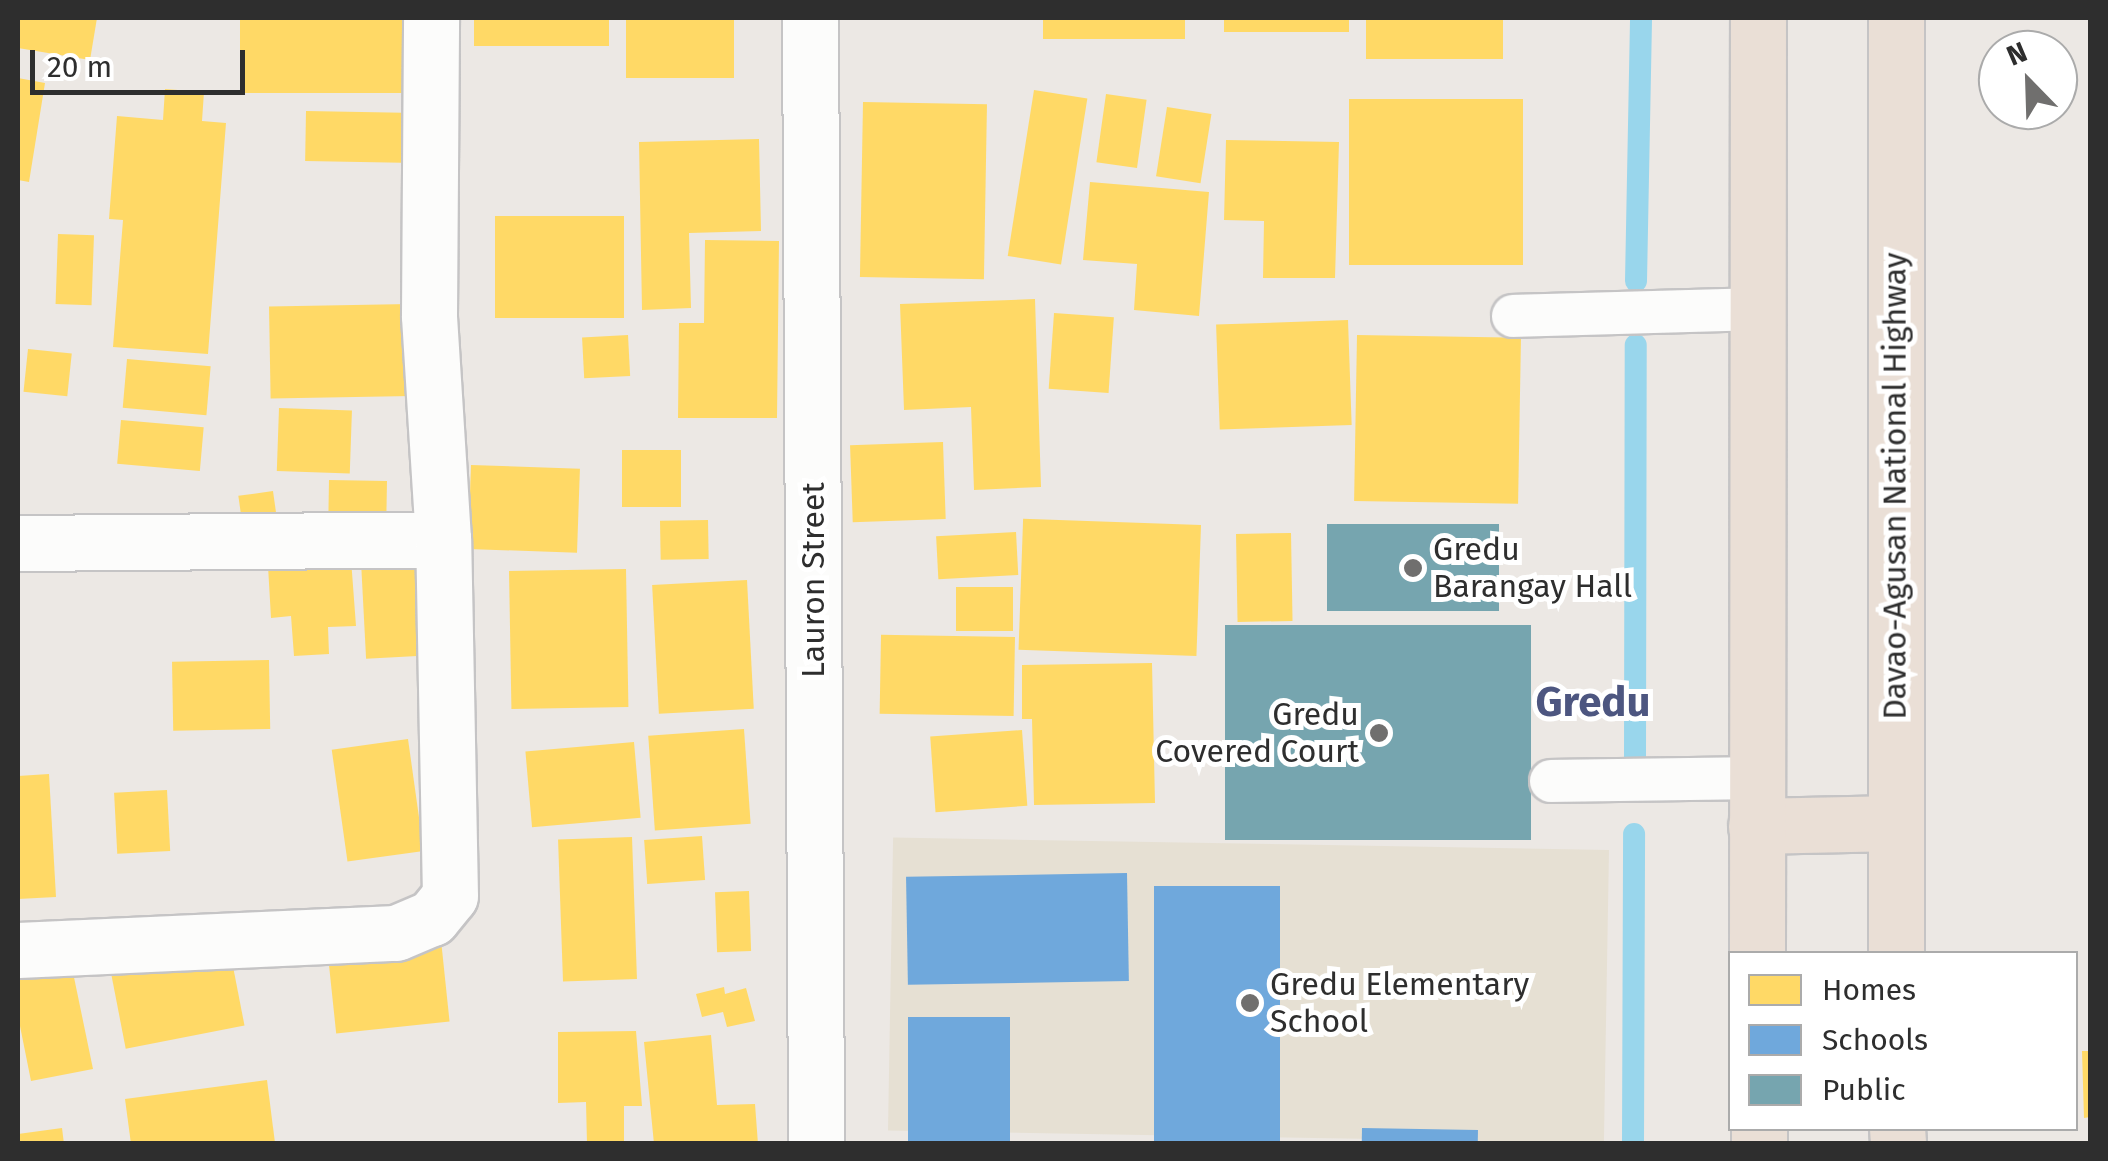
<!DOCTYPE html>
<html>
<head>
<meta charset="utf-8">
<style>
	body { margin:0 }
	#map { position:relative; width:2108px; height:1161px; overflow:hidden; background:#ece8e4; font-family:"Fira Sans",sans-serif }
	div>[style] { position:absolute }
	[style*='--x'] { left:calc(var(--x)*1px); top:calc(var(--y)*1px); width:calc(var(--w)*1px); rotate:calc(var(--a)*1deg) }
	.education>* { inset:0; background:#e6e0d3; transform-origin:0 0 }
	.homes>* { inset:0; background:#ffd966; transform-origin:0 0 }
	.schools>* { inset:0; background:#6fa8dc; transform-origin:0 0 }
	.public>* { inset:0; background:#76a5af; transform-origin:0 0 }
	.stream>* { height:22px; margin:-11px; padding:0 11px; transform-origin:11px; border-radius:11px; background:#99d6ec }
	.roads { filter:drop-shadow(2px 0 #c5c4c5) drop-shadow(-2px 0 #c5c4c5) drop-shadow(0 2px #c5c4c5) drop-shadow(0 -2px #c5c4c5) }
	.lane>* { height:42px; margin:-21px; padding:0 21px; transform-origin:21px; border-radius:21px; background:#fcfcfb }
	.street>* { height:55px; margin:-27.5px; padding:0 27.5px; transform-origin:27.5px; border-radius:27.5px; background:#fcfcfb }
	.secondary>* { height:55px; margin:-27.5px; padding:0 27.5px; transform-origin:27.5px; border-radius:27.5px; background:#fcfcfb }
	.highway>* { height:55px; margin:-27.5px; padding:0 27.5px; transform-origin:27.5px; border-radius:27.5px; background:#eadfd6 }
	.dots>* { width:28px; height:28px; translate:-50% -50%; box-sizing:border-box; border:5px solid #fff; border-radius:50% }
	span { translate:-50% -50%; white-space:nowrap; text-align:center; line-height:1.15; -webkit-text-stroke:10px #fff; paint-order:stroke }
	.street-label { font-size:32px; color:#2e2e2e }
	.poi-label { font-size:32px; color:#2e2e2e }
	.left { translate:0 -50%; text-align:left }
	.right { translate:-100% -50%; text-align:right }
	.district-label { font-size:42px; color:#4d5680; font-weight:700 }
	.frame { position:absolute; inset:0; border:20px solid #2e2e2e; pointer-events:none }
	.legend { position:absolute; left:1728px; top:951px; width:350px; height:180px; box-sizing:border-box; background:#fff; border:2px solid #ababab; margin:0; padding:12px 18px; list-style:none; font-size:30px; color:#2e2e2e }
	.legend li { display:flex; align-items:center; gap:20px; height:50px }
	.legend b { width:50px; border:2px solid #ababab }
	.north { position:absolute; left:1978px; top:30px; width:100px; height:100px; box-sizing:border-box; background:#fff; border:2px solid #ababab; border-radius:50%; rotate:337deg; font-size:28px; font-weight:700; line-height:40px; text-align:center; color:#2e2e2e }
	.north::after { content:''; display:block; margin:auto; width:35px; height:45px; background:#706f6e; clip-path:polygon(50% 0,100% 100%,50% 72%,0 100%) }
	.scale { position:absolute; left:30px; top:50px; width:215px; height:45px; box-sizing:border-box; border:5px solid #2e2e2e; border-top:0; padding-left:12px; font-size:30px; line-height:35px; white-space:nowrap; color:#2e2e2e; -webkit-text-stroke:8px #fff; paint-order:stroke }
</style>
</head>
<body>
<div id="map">
	<div class="education">
		<div style="left:1609px;top:850px;width:293px;height:716px;rotate:91deg"></div>
	</div>
	<div class="homes">
		<div style="clip-path:polygon(18px 18px,97px 18px,90px 60px,18px 48px)"></div>
		<div style="left:240px;top:18px;width:172px;height:75px"></div>
		<div style="left:474px;top:18px;width:135px;height:28px"></div>
		<div style="left:626px;top:18px;width:108px;height:60px"></div>
		<div style="left:1043px;top:18px;width:142px;height:21px"></div>
		<div style="left:1224px;top:18px;width:125px;height:14px"></div>
		<div style="left:1366px;top:18px;width:137px;height:41px"></div>
		<div style="clip-path:polygon(18px 78px,45px 83px,29px 182px,18px 180px)"></div>
		<div style="clip-path:polygon(165px 89px,204px 92px,202px 121px,226px 123px,208px 354px,113px 347px,123px 220px,109px 219px,117px 116px,163px 120px)"></div>
		<div style="left:1034px;top:90px;width:54px;height:168px;rotate:9deg"></div>
		<div style="left:1106px;top:94px;width:41px;height:69px;rotate:8deg"></div>
		<div style="left:1523px;top:99px;width:166px;height:174px;rotate:90deg"></div>
		<div style="left:863px;top:102px;width:124px;height:175px;rotate:1deg"></div>
		<div style="left:1167px;top:107px;width:45px;height:70px;rotate:9deg"></div>
		<div style="left:306px;top:111px;width:97px;height:50px;rotate:1deg"></div>
		<div style="clip-path:polygon(759px 139px,761px 231px,689px 233px,691px 308px,642px 310px,639px 142px)"></div>
		<div style="clip-path:polygon(1226px 140px,1339px 142px,1335px 278px,1263px 278px,1264px 221px,1224px 220px)"></div>
		<div style="clip-path:polygon(1090px 182px,1209px 192px,1199px 316px,1134px 310px,1137px 264px,1083px 260px)"></div>
		<div style="left:495px;top:216px;width:129px;height:102px"></div>
		<div style="left:58px;top:234px;width:36px;height:70px;rotate:2deg"></div>
		<div style="clip-path:polygon(705px 240px,779px 241px,777px 418px,678px 418px,679px 323px,704px 323px)"></div>
		<div style="clip-path:polygon(1035px 299px,1041px 487px,974px 490px,971px 407px,904px 410px,900px 304px)"></div>
		<div style="left:410px;top:304px;width:92px;height:141px;rotate:89deg"></div>
		<div style="left:1054px;top:313px;width:60px;height:76px;rotate:4deg"></div>
		<div style="left:1348px;top:320px;width:105px;height:132px;rotate:88deg"></div>
		<div style="left:628px;top:335px;width:41px;height:46px;rotate:87deg"></div>
		<div style="left:1357px;top:335px;width:164px;height:166px;rotate:1deg"></div>
		<div style="left:28px;top:349px;width:44px;height:43px;rotate:6deg"></div>
		<div style="left:127px;top:359px;width:84px;height:49px;rotate:5deg"></div>
		<div style="left:279px;top:408px;width:73px;height:63px;rotate:2deg"></div>
		<div style="left:121px;top:420px;width:83px;height:44px;rotate:5deg"></div>
		<div style="left:943px;top:442px;width:77px;height:93px;rotate:88deg"></div>
		<div style="left:622px;top:450px;width:59px;height:57px"></div>
		<div style="left:471px;top:465px;width:109px;height:84px;rotate:2deg"></div>
		<div style="left:329px;top:480px;width:58px;height:58px;rotate:1deg"></div>
		<div style="left:273px;top:491px;width:29px;height:35px;rotate:82deg"></div>
		<div style="left:708px;top:520px;width:39px;height:48px;rotate:89deg"></div>
		<div style="left:1201px;top:525px;width:131px;height:178px;rotate:92deg"></div>
		<div style="left:1016px;top:532px;width:43px;height:80px;rotate:87deg"></div>
		<div style="left:1291px;top:533px;width:88px;height:55px;rotate:89deg"></div>
		<div style="clip-path:polygon(351px 559px,356px 626px,328px 627px,329px 654px,294px 656px,291px 616px,271px 618px,268px 566px)"></div>
		<div style="left:417px;top:560px;width:96px;height:56px;rotate:87deg"></div>
		<div style="left:626px;top:569px;width:138px;height:117px;rotate:89deg"></div>
		<div style="left:747px;top:580px;width:129px;height:95px;rotate:87deg"></div>
		<div style="left:956px;top:587px;width:57px;height:44px"></div>
		<div style="left:1015px;top:637px;width:79px;height:134px;rotate:91deg"></div>
		<div style="left:269px;top:660px;width:69px;height:97px;rotate:89deg"></div>
		<div style="clip-path:polygon(1152px 663px,1155px 803px,1034px 805px,1032px 719px,1022px 719px,1022px 665px)"></div>
		<div style="left:744px;top:729px;width:95px;height:96px;rotate:86deg"></div>
		<div style="left:1022px;top:730px;width:76px;height:92px;rotate:86deg"></div>
		<div style="left:408px;top:739px;width:113px;height:77px;rotate:82deg"></div>
		<div style="left:634px;top:742px;width:76px;height:109px;rotate:85deg"></div>
		<div style="clip-path:polygon(49px 774px,56px 897px,18px 899px,18px 776px)"></div>
		<div style="left:167px;top:790px;width:61px;height:53px;rotate:87deg"></div>
		<div style="left:702px;top:836px;width:44px;height:58px;rotate:86deg"></div>
		<div style="left:632px;top:837px;width:142px;height:74px;rotate:88deg"></div>
		<div style="left:749px;top:891px;width:60px;height:34px;rotate:88deg"></div>
		<div style="left:441px;top:940px;width:82px;height:114px;rotate:84deg"></div>
		<div style="left:230px;top:951px;width:76px;height:121px;rotate:79deg"></div>
		<div style="clip-path:polygon(70px 958px,93px 1069px,31px 1081px,18px 1016px,18px 969px)"></div>
		<div style="clip-path:polygon(724px 987px,725px 994px,746px 988px,755px 1021px,727px 1027px,723px 1012px,702px 1017px,696px 994px)"></div>
		<div style="clip-path:polygon(636px 1031px,642px 1106px,624px 1106px,624px 1144px,587px 1144px,586px 1102px,558px 1103px,558px 1032px)"></div>
		<div style="clip-path:polygon(711px 1035px,717px 1105px,755px 1104px,758px 1144px,654px 1144px,644px 1042px)"></div>
		<div style="clip-path:polygon(2082px 1051px,2090px 1051px,2090px 1117px,2084px 1118px)"></div>
		<div style="clip-path:polygon(267px 1080px,275px 1143px,131px 1144px,125px 1099px)"></div>
		<div style="clip-path:polygon(62px 1128px,64px 1144px,18px 1144px,18px 1134px)"></div>
	</div>
	<div class="schools">
		<div style="left:1127px;top:873px;width:108px;height:221px;rotate:89deg"></div>
		<div style="left:1154px;top:886px;width:126px;height:258px"></div>
		<div style="left:1010px;top:1017px;width:127px;height:102px;rotate:90deg"></div>
		<div style="left:1362px;top:1128px;width:116px;height:16px;rotate:1deg"></div>
	</div>
	<div class="public">
		<div style="left:1327px;top:524px;width:172px;height:87px"></div>
		<div style="left:1531px;top:625px;width:215px;height:306px;rotate:90deg"></div>
	</div>
	<div class="stream">
		<div style="--x:1636;--y:281;--w:263;--a:-88.9"></div>
		<div style="--x:1635;--y:757;--w:412;--a:-89.9"></div>
		<div style="--x:1633;--y:1144;--w:310;--a:-89.8"></div>
	</div>
	<div class="roads">
		<div class="lane">
			<div style="--x:1513;--y:316;--w:245;--a:-1.6"></div>
			<div style="--x:1551;--y:781;--w:206;--a:-0.8"></div>
		</div>
		<div class="street">
			<div style="--x:18;--y:543;--w:425;--a:-0.5"></div>
			<div style="--x:18;--y:950;--w:378;--a:-2.6"></div>
			<div style="--x:396;--y:933;--w:39;--a:-23"></div>
			<div style="--x:432;--y:918;--w:28;--a:-51"></div>
			<div style="--x:450;--y:896;--w:357;--a:-91.1"></div>
			<div style="--x:443;--y:539;--w:224;--a:-93.6"></div>
			<div style="--x:429;--y:315;--w:297;--a:-89.6"></div>
		</div>
		<div class="secondary">
			<div style="--x:810;--y:18;--w:1126;--a:89.69"></div>
		</div>
		<div class="highway">
			<div style="--x:1756;--y:826;--w:139;--a:-1.2"></div>
			<div style="--x:1757;--y:954;--w:936;--a:-89.94"></div>
			<div style="--x:1896;--y:954;--w:936;--a:-90"></div>
			<div style="--x:1759;--y:1128;--w:16;--a:90"></div>
			<div style="--x:1897;--y:1128;--w:16;--a:86"></div>
		</div>
	</div>
	<div class="dots">
		<div style="left:1413px;top:568px;background:#706f6e"></div>
		<div style="left:1379px;top:733px;background:#706f6e"></div>
		<div style="left:1250px;top:1003px;background:#706f6e"></div>
	</div>
	<div class="street-label">
		<span style="left:1895px;top:486px;rotate:-90deg">Davao-Agusan National Highway</span>
		<span style="left:813px;top:580px;rotate:-90deg">Lauron Street</span>
	</div>
	<div class="poi-label">
		<span class="left" style="left:1433px;top:568px">Gredu<br>Barangay Hall</span>
		<span class="right" style="left:1359px;top:733px">Gredu<br>Covered Court</span>
		<span class="left" style="left:1270px;top:1003px">Gredu Elementary<br>School</span>
	</div>
	<div class="district-label">
		<span style="left:1593px;top:702px">Gredu</span>
	</div>
	<div class="frame"></div>
	<ul class="legend">
	<li><b style="height:28px;background:#ffd966"></b>Homes</li>
	<li><b style="height:28px;background:#6fa8dc"></b>Schools</li>
	<li><b style="height:28px;background:#76a5af"></b>Public</li>
	</ul>
	<div class="north">N</div>
	<div class="scale">20 m</div>
</div>
</body>
</html>
